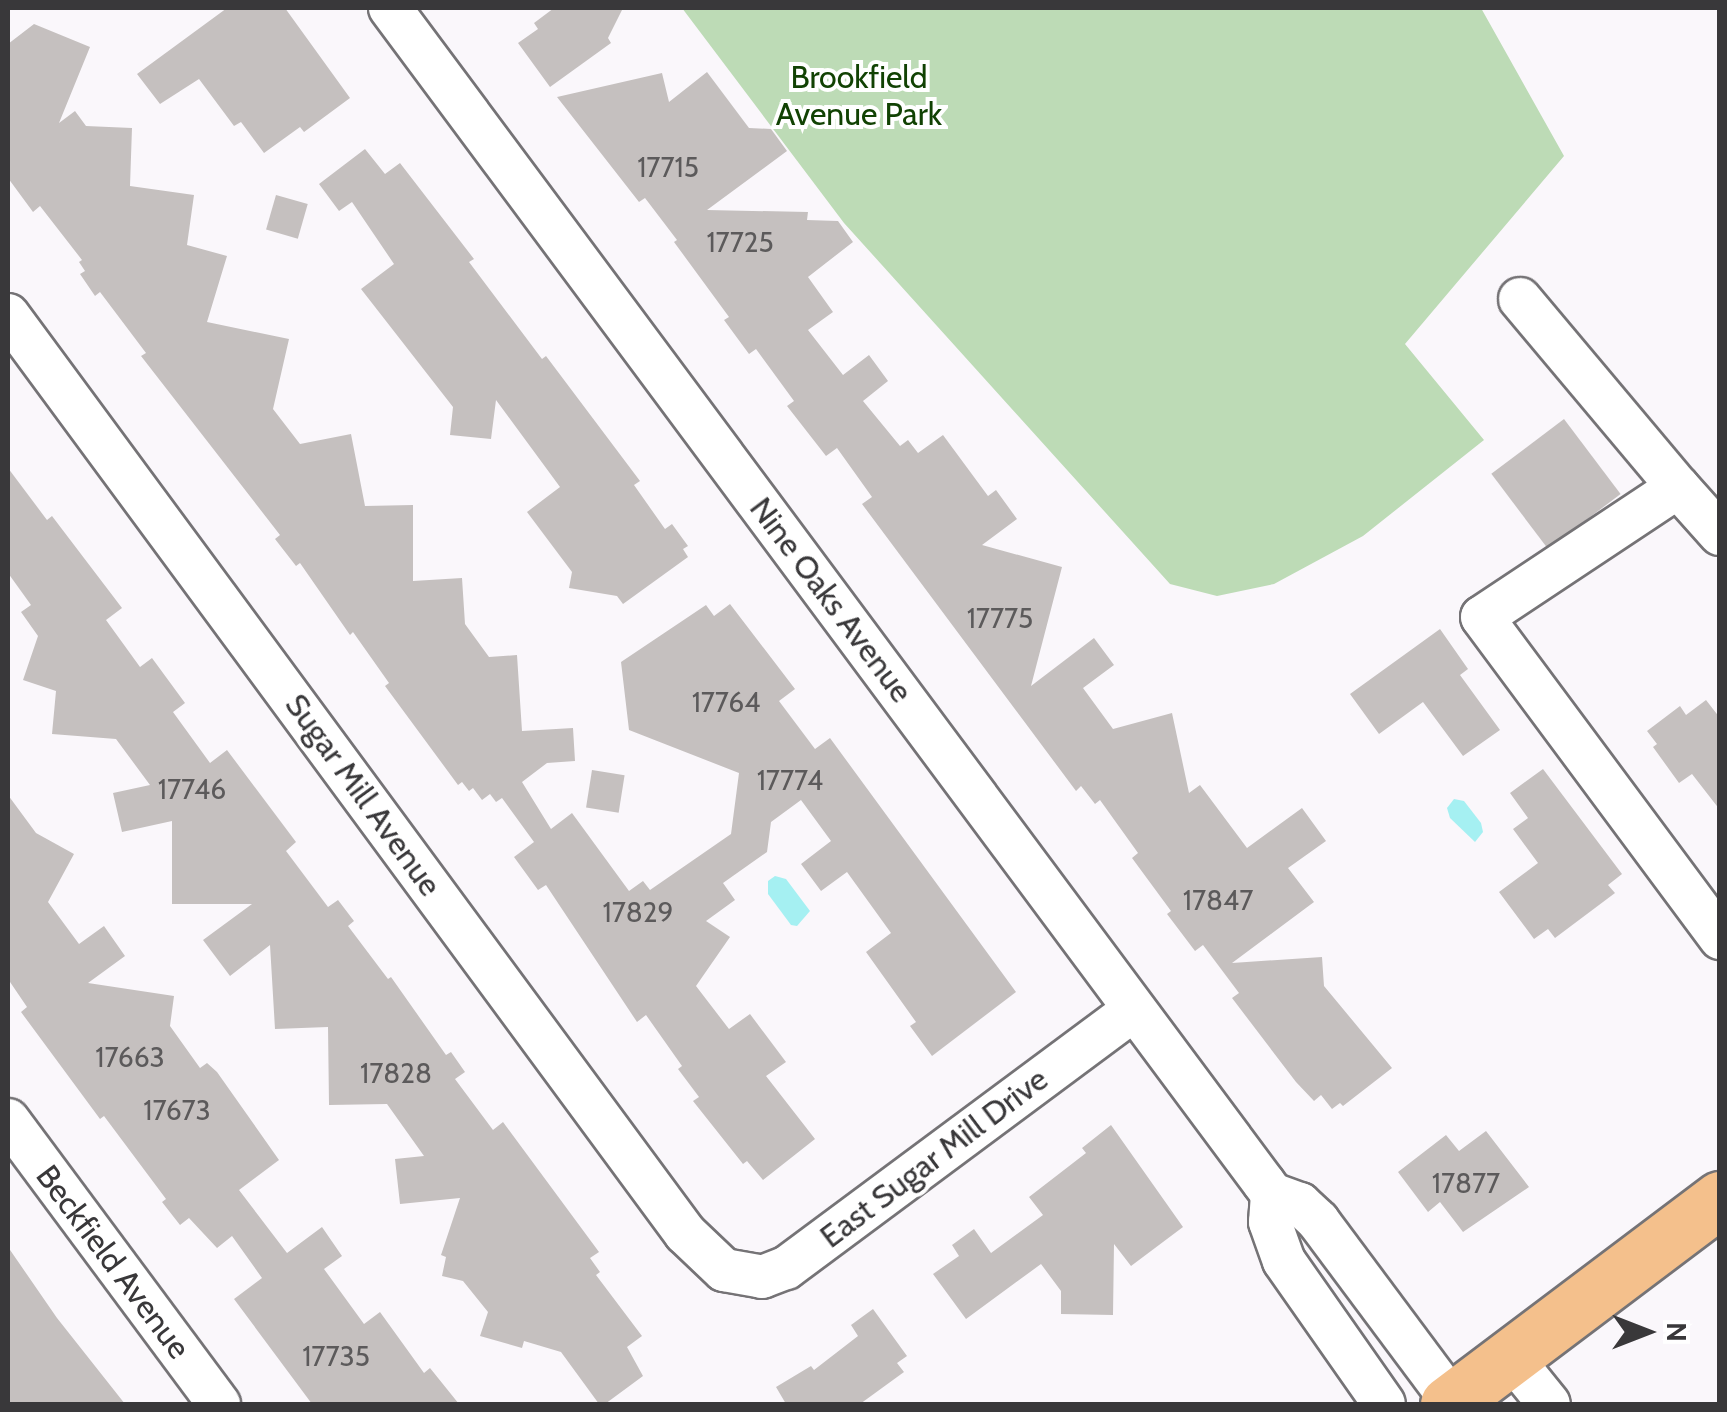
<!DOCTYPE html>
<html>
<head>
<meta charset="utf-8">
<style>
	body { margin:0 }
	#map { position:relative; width:1727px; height:1412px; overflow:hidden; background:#faf7fb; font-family:Cabin,sans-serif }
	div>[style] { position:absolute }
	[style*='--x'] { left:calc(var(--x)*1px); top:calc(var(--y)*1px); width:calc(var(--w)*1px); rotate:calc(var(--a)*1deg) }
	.green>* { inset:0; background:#bddbb6 }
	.water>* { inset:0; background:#a5f0f2 }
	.building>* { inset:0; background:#c5c0bf; transform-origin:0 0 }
	.roads { filter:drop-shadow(2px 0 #757376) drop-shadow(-2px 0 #757376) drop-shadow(0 2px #757376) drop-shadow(0 -2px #757376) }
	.minor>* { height:42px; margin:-21px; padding:0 21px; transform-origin:21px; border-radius:21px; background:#fff }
	.major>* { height:55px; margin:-27.5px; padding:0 27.5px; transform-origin:27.5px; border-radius:27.5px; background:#f4c08c }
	span { translate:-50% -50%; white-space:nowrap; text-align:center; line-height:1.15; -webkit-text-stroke:8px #fff; paint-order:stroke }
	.number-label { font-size:28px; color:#5c5a5b }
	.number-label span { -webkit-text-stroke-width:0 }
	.park-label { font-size:32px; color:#114203 }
	.street-label { font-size:32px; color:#39383a }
	.frame { position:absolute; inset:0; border:10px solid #39383a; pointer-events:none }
	.north { position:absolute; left:1597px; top:1282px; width:100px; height:100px; -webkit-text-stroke:8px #fff; paint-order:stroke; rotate:90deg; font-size:28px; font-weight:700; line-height:40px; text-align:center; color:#39383a }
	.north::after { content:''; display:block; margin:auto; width:35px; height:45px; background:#39383a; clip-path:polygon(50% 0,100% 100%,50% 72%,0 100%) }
</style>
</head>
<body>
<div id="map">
	<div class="green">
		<div style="clip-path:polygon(682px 8px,1481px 8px,1564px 156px,1405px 344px,1484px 440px,1363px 536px,1274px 584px,1217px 596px,1170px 584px,844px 223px)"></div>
	</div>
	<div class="water">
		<div style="clip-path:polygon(1454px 799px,1464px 801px,1481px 823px,1483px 832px,1475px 842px,1450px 818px,1447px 808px)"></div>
		<div style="clip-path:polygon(775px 876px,786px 879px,810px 911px,797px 926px,791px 925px,768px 894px,768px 881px)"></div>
	</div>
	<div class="building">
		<div style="clip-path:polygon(227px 8px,285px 8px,350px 98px,304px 132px,300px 127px,264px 153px,241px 122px,234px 126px,199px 79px,160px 104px,137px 74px)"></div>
		<div style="clip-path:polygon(554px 8px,623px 8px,608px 38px,611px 43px,550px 87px,518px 43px,538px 29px,534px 23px)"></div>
		<div style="clip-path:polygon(34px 24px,90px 47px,59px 123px,75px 111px,86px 126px,132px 128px,130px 186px,194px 195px,187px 245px,227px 256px,207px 322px,289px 339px,273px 409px,300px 444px,351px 434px,365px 506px,413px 505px,413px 581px,462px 578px,465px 624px,489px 657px,517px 655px,522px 731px,573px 728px,575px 761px,547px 763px,522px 782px,551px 829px,572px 813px,629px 891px,643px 881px,650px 890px,731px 834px,739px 773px,629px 730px,621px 662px,706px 605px,714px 616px,730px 604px,795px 689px,779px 701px,815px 749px,830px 738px,1016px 992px,932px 1056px,910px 1026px,916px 1022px,866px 952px,891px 933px,847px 872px,821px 891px,801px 864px,831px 841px,801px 800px,771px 822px,767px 852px,723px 883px,735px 900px,706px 921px,730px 937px,696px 986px,729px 1029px,750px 1014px,786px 1062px,766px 1076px,815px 1139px,763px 1180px,747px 1161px,743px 1164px,693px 1101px,699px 1097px,678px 1069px,682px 1066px,646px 1015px,637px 1022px,546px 885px,538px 890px,514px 857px,534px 842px,502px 798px,496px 802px,490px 794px,482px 800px,473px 788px,469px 791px,462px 782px,458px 785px,385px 686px,389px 683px,353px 632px,350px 635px,300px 563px,296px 566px,275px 539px,280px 535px,141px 356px,146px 353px,100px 292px,95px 296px,80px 274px,85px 271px,79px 262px,82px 260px,40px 206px,33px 212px,8px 178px,8px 44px)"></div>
		<div style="clip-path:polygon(707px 72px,749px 128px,771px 129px,787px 151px,707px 210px,808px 212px,807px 220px,838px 221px,853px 242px,808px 277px,833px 312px,808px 330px,843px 375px,869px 355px,888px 381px,863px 401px,900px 446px,908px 440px,918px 453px,943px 435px,988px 496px,996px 490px,1017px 519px,982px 545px,1062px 567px,1031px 686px,1094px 638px,1114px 665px,1083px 688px,1113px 729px,1172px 713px,1189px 793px,1200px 785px,1247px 848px,1302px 808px,1326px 841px,1288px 868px,1314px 902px,1232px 963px,1322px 957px,1324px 986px,1392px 1068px,1343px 1106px,1340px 1103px,1332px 1109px,1321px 1095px,1314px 1101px,1296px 1082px,1232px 998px,1239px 993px,1203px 945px,1195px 951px,1167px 914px,1171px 911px,1132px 858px,1138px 853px,1100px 800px,1095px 804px,1081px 786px,1076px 791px,862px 504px,872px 497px,837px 448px,826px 456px,787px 406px,794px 401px,756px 349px,749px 354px,724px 320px,729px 317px,674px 242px,677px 240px,645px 198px,639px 202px,557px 97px,662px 73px,669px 102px)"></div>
		<div style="clip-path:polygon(365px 149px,385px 174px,400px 163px,474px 259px,469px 262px,542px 359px,546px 356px,640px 481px,634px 485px,665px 529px,672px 524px,688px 546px,683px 549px,688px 557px,623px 604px,617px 596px,569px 588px,572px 572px,527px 512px,560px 487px,496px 400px,491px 439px,450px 435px,453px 407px,361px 289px,394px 264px,352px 202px,339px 211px,319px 184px)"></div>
		<div style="left:276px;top:195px;width:33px;height:36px;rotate:16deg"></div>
		<div style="left:1564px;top:419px;width:94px;height:91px;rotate:53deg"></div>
		<div style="clip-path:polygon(8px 468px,47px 520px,52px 516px,122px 608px,106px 620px,140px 667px,152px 658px,185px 703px,173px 712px,210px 763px,227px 750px,296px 842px,286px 851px,328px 907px,338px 900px,354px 921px,348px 926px,388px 979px,391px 977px,446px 1055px,451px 1052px,465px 1072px,455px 1079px,493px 1130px,503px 1122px,599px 1252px,590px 1258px,600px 1272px,596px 1275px,642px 1336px,627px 1347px,643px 1376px,605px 1404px,599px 1404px,561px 1352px,524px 1341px,522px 1348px,480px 1336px,488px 1312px,463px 1281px,442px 1276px,446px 1257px,441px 1255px,460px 1198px,400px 1204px,395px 1159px,424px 1156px,387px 1104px,329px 1105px,328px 1027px,275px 1029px,270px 945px,230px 976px,203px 940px,252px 904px,172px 904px,172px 821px,122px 832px,113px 793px,150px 785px,116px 739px,52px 734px,56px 691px,23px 680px,38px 636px,21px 612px,31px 605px,8px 573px)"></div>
		<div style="clip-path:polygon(1440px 629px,1468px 669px,1460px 675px,1500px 730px,1463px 756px,1423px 702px,1379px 734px,1350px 694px)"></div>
		<div style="clip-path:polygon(1706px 700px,1720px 718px,1720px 810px,1692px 774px,1679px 783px,1653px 747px,1657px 744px,1647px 731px,1680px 706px,1686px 715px)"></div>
		<div style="clip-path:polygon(1543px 769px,1622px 874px,1608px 885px,1615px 893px,1555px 938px,1548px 929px,1534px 939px,1499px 892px,1538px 863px,1513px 829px,1528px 818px,1510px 793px)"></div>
		<div style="left:592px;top:770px;width:33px;height:38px;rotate:9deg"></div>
		<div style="clip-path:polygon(8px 795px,36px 833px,74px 854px,48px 902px,79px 944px,104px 926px,125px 956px,88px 983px,174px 996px,170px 1026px,200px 1068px,207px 1063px,217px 1072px,279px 1160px,239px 1190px,287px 1253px,322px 1227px,342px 1256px,324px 1269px,364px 1324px,380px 1312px,424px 1373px,430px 1368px,459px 1404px,312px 1404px,234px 1299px,262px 1278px,232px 1236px,217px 1248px,189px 1218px,180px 1225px,162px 1202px,166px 1199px,104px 1116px,100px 1119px,21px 1012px,27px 1007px,8px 979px)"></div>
		<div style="clip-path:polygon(1111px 1125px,1183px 1227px,1131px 1266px,1114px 1244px,1113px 1315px,1061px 1314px,1061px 1291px,1041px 1264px,966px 1319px,933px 1274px,959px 1256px,952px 1245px,974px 1229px,991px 1253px,1043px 1215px,1029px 1197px,1086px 1153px,1082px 1148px)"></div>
		<div style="clip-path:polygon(1486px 1131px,1529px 1187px,1463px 1232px,1440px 1202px,1428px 1212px,1398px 1172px,1446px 1135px,1459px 1151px)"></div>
		<div style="clip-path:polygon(8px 1247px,57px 1318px,125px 1404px,8px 1404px)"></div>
		<div style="clip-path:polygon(873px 1309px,907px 1356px,897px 1363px,904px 1372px,860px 1404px,786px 1404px,776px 1387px,811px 1366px,814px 1370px,858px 1336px,851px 1325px)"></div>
	</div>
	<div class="roads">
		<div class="minor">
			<div style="--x:390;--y:8;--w:1464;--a:53.36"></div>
			<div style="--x:1264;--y:1183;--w:14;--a:54"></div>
			<div style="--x:1272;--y:1194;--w:30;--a:20"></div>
			<div style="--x:1300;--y:1204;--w:25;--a:43"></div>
			<div style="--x:1318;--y:1221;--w:224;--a:53.3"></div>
			<div style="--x:1520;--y:299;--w:246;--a:50"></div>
			<div style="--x:8;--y:315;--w:1141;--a:53.59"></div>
			<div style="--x:685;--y:1233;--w:54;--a:43.5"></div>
			<div style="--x:724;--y:1270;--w:39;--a:10"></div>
			<div style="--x:762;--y:1277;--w:26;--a:-21"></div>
			<div style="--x:786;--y:1268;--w:433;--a:-36.6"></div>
			<div style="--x:1720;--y:534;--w:63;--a:-131.8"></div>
			<div style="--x:1678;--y:487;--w:235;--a:146.4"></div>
			<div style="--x:1482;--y:617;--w:400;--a:53.4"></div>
			<div style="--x:8;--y:1120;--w:354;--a:53.4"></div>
			<div style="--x:1272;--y:1194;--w:28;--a:94"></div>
			<div style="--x:1270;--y:1222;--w:41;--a:70.3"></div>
			<div style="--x:1284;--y:1261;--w:174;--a:55"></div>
			<div style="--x:1511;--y:1357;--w:60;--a:51"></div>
		</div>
		<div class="major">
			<div style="--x:1448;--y:1404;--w:341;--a:-37"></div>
		</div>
	</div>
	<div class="number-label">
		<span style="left:668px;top:167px">17715</span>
		<span style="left:740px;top:242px">17725</span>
		<span style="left:1000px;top:618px">17775</span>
		<span style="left:726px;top:702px">17764</span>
		<span style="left:790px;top:780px">17774</span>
		<span style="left:192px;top:789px">17746</span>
		<span style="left:1218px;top:900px">17847</span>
		<span style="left:638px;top:912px">17829</span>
		<span style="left:130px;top:1057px">17663</span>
		<span style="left:396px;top:1073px">17828</span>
		<span style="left:177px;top:1110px">17673</span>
		<span style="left:1466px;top:1183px">17877</span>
		<span style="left:336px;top:1356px">17735</span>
	</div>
	<div class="park-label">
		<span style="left:859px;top:96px">Brookfield<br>Avenue Park</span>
	</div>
	<div class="street-label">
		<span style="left:831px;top:600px;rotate:53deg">Nine Oaks Avenue</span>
		<span style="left:363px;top:795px;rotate:54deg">Sugar Mill Avenue</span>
		<span style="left:934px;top:1158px;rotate:-37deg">East Sugar Mill Drive</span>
		<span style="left:113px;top:1262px;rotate:53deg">Beckfield Avenue</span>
	</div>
	<div class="frame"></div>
	<div class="north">N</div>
</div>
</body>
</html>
